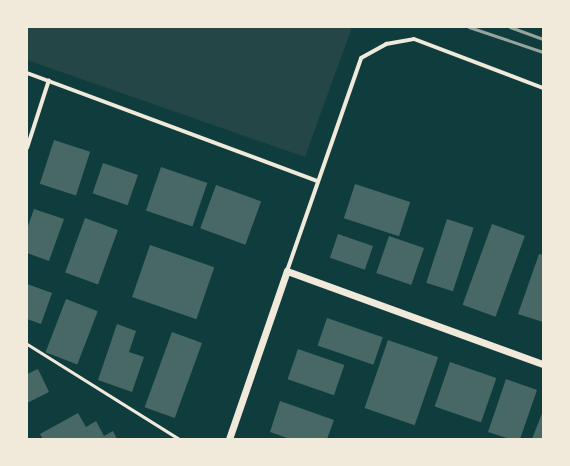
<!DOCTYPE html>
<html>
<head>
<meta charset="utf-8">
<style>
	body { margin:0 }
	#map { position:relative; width:570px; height:466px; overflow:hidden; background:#0f3d3e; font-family:"Times New Roman",serif }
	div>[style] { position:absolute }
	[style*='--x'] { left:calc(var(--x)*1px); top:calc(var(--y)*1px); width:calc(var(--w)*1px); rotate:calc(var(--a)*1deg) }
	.green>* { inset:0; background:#244646 }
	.building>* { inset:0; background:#486865; transform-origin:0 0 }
	.service>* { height:3px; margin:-1.5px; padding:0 1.5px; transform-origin:1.5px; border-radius:1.5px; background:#f1e9da }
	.minor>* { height:4px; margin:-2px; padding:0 2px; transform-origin:2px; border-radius:2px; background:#f1e9da }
	.tertiary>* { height:7px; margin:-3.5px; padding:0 3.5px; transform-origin:3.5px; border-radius:3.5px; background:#f1e9da }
	.rail>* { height:3px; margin:-1.5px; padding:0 1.5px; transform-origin:1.5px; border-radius:1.5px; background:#97a49c }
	span { translate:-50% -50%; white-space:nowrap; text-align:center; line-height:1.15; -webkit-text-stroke:4px #f1e9da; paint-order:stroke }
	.frame { position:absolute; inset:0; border:28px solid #f1e9da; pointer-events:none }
</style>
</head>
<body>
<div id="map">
	<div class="green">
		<div style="clip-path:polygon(27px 27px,352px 27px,305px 157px,27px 60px)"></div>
	</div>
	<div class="building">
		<div style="left:54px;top:140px;width:38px;height:46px;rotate:18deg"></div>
		<div style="left:103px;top:163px;width:37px;height:32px;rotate:19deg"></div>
		<div style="left:161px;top:167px;width:49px;height:46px;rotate:19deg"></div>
		<div style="left:355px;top:184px;width:58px;height:36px;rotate:18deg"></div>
		<div style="left:216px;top:185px;width:48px;height:46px;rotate:20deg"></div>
		<div style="clip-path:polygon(34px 209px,64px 219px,49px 261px,27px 253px,27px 229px)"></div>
		<div style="left:85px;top:218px;width:35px;height:58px;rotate:20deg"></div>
		<div style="left:447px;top:219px;width:28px;height:67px;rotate:18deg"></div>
		<div style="left:492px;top:224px;width:35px;height:86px;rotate:20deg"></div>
		<div style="left:338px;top:234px;width:37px;height:25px;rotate:19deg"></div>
		<div style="left:389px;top:236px;width:37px;height:39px;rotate:19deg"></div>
		<div style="left:150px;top:245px;width:68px;height:55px;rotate:19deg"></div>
		<div style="clip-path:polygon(539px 254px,543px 255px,543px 322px,518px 314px)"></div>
		<div style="clip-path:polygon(27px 284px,52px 293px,41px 324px,27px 319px)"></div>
		<div style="left:66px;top:299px;width:34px;height:57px;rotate:21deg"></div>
		<div style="left:327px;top:318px;width:59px;height:29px;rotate:19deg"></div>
		<div style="clip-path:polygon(117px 324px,136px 331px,129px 352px,144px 357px,132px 392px,98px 380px)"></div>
		<div style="left:172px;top:332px;width:32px;height:80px;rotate:20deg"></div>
		<div style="left:388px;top:340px;width:53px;height:72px;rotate:19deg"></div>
		<div style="left:298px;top:349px;width:49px;height:32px;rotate:19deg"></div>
		<div style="left:450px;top:362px;width:49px;height:47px;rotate:19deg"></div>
		<div style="clip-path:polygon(38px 369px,49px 392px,27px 403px,27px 374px)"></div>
		<div style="clip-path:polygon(506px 379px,537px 390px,520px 439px,510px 439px,488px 432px)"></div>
		<div style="clip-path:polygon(280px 401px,334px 420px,327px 439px,290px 439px,270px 432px)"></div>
		<div style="clip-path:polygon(543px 411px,543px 439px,532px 439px)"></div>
		<div style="clip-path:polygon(78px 413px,86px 427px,96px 421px,104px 436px,113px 431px,117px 439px,43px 439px,40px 434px)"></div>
	</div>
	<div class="service">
		<div style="--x:27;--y:344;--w:179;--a:32"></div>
	</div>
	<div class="minor">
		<div style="--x:27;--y:73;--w:310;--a:20.4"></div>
		<div style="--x:27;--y:148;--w:71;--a:-72.1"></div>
		<div style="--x:287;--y:271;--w:225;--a:-70.8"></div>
		<div style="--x:361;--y:58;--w:29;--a:-29"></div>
		<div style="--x:386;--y:44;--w:28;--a:-10"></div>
		<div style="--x:414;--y:39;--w:138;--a:20.8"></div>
	</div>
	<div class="tertiary">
		<div style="--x:229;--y:439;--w:178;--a:-71"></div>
		<div style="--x:287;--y:271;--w:272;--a:20"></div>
	</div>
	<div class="rail">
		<div style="--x:469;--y:27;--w:78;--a:18.7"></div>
		<div style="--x:510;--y:27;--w:35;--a:20"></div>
	</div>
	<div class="frame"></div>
</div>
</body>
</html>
